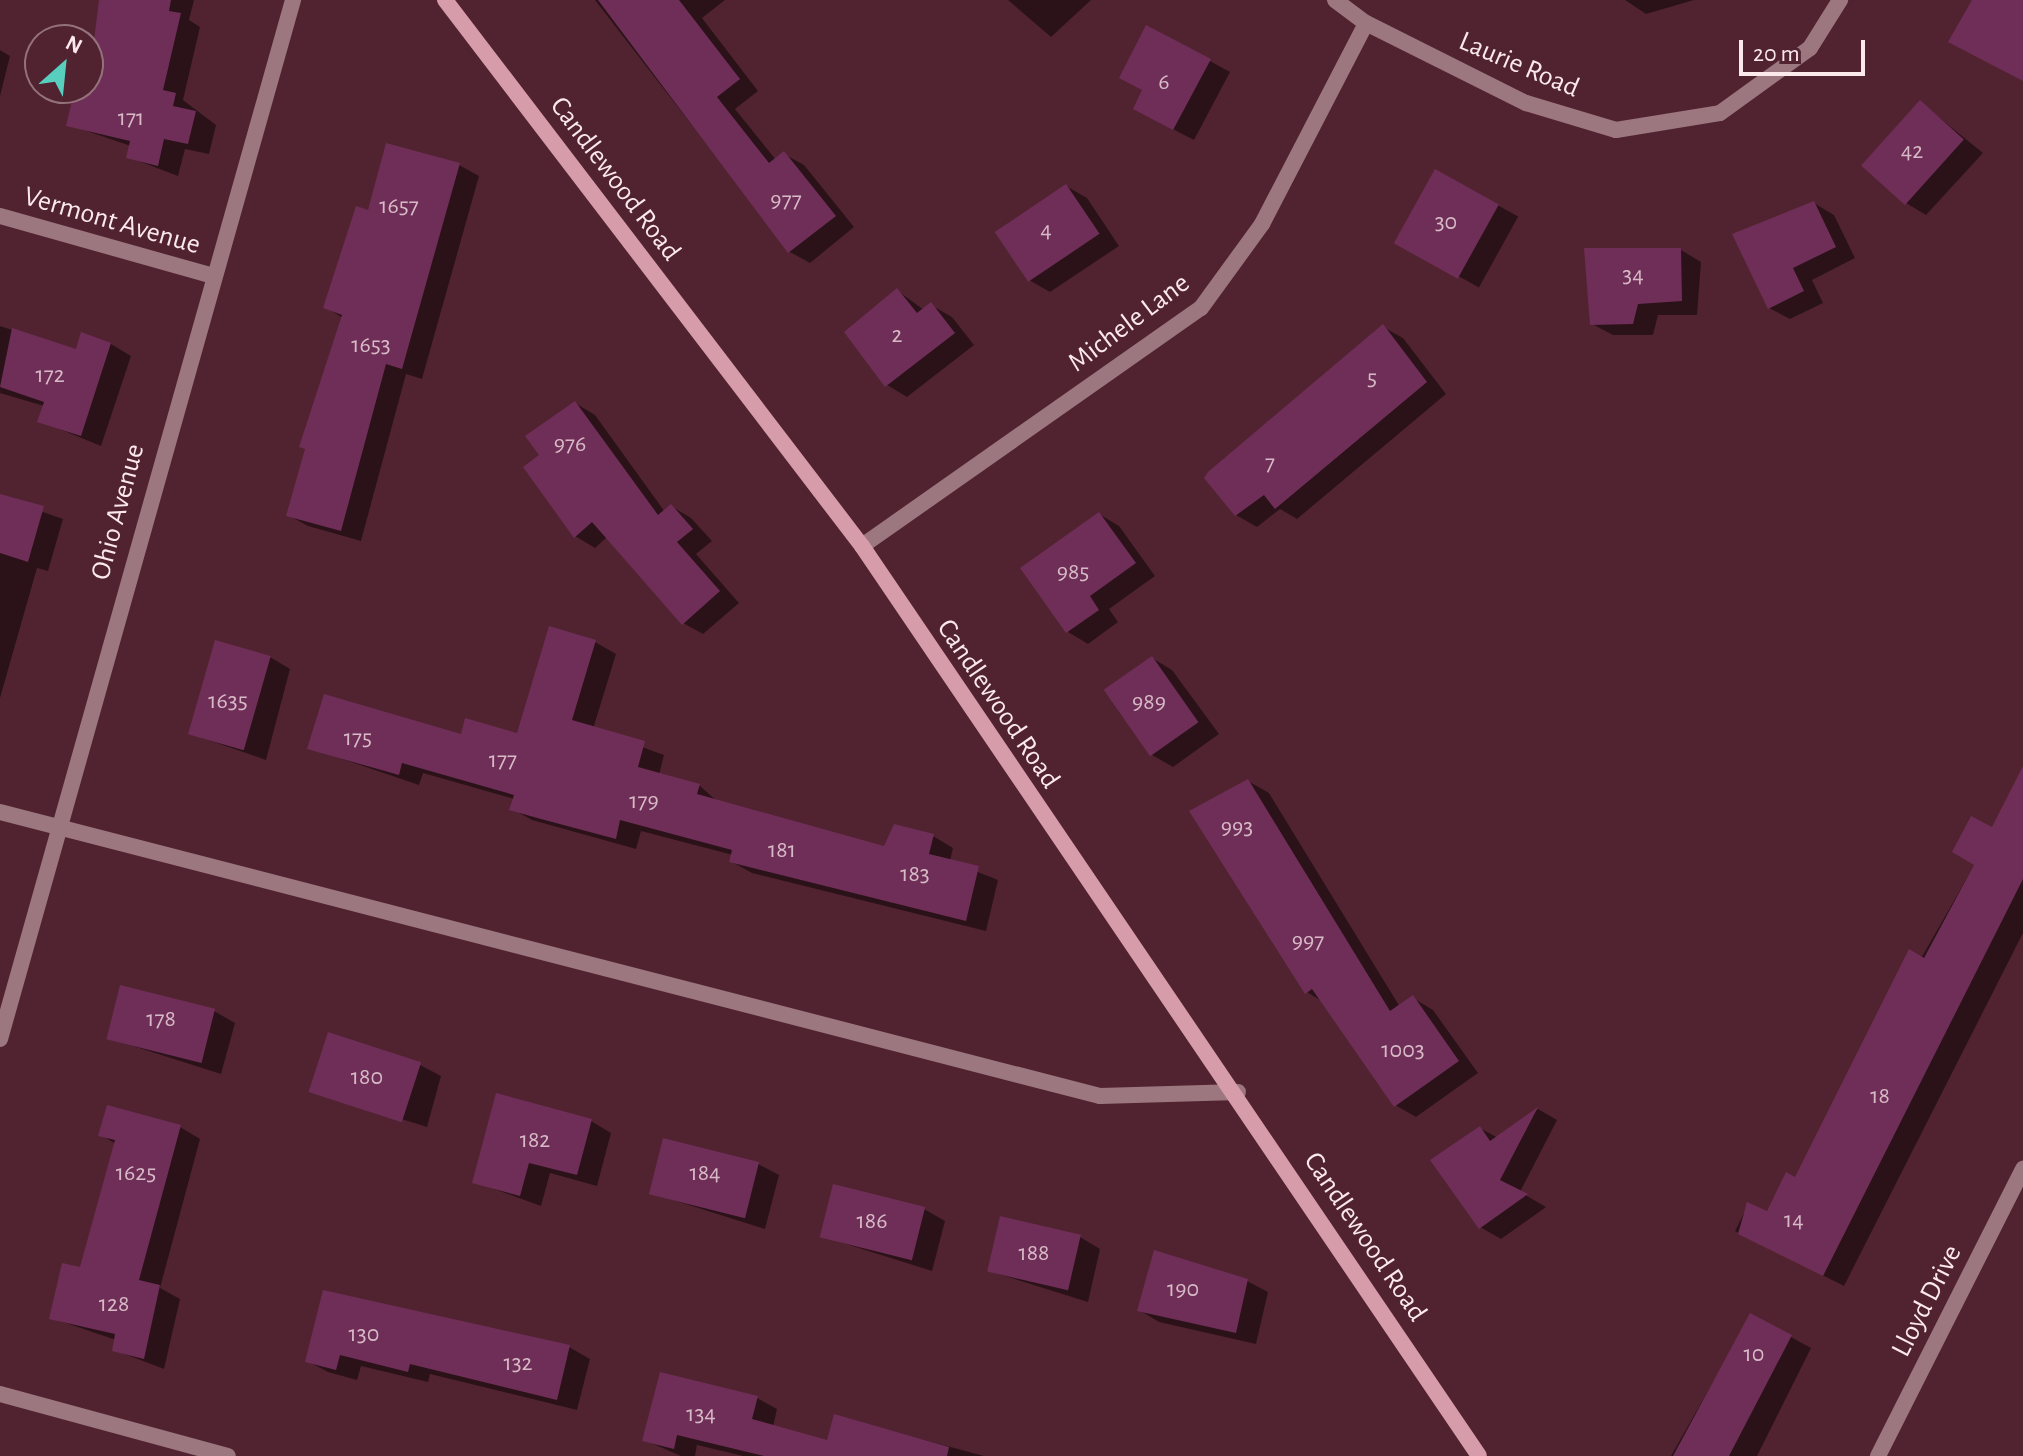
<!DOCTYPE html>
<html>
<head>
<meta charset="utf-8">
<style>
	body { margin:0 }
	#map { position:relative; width:2023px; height:1456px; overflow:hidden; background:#512330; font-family:"Alegreya Sans",sans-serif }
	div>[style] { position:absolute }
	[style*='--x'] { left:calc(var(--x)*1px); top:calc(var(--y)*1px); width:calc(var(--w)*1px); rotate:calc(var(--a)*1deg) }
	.shadow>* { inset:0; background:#0007; transform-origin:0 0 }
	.building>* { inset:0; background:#6f2e57; transform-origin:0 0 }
	.street>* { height:16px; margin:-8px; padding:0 8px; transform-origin:8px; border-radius:8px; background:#9c777f }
	.secondary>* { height:16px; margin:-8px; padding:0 8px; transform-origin:8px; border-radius:8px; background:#d79ca9 }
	span { translate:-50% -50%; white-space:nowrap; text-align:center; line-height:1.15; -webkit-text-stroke:8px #512330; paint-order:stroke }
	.number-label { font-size:24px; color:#d8bac7 }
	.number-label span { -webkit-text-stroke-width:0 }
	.street-label { font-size:28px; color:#fbe9ec }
	.north { position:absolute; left:24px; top:24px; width:80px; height:80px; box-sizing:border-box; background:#512330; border:2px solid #95727b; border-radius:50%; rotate:27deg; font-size:22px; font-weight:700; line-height:32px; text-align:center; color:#fbe9ec }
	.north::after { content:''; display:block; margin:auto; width:28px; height:36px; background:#58cebf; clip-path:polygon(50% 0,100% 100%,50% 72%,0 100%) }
	.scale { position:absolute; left:1739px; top:40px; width:126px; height:36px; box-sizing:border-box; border:4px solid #fbe9ec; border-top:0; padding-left:10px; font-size:24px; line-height:28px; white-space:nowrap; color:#fbe9ec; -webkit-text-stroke:6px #512330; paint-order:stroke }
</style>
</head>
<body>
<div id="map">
	<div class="shadow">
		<div style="clip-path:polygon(100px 0,194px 0,189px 20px,200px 27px,183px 100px,216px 125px,209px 154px,185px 149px,178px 176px,128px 157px,131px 146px,69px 125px,78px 88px,88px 88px)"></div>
		<div style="clip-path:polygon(595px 0,725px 0,702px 18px,758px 91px,735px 109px,776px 160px,784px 154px,804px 165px,854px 227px,810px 263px,790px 252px)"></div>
		<div style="clip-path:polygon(1008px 0,1091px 0,1051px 37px)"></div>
		<div style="clip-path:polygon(1625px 0,1694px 0,1646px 14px)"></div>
		<div style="clip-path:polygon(0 50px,10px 56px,0 96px)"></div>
		<div style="clip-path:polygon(1210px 61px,1230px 72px,1194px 140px,1155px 120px)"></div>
		<div style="clip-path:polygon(1920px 102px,1983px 153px,1926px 215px,1906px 203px)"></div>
		<div style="clip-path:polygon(459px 165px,479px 176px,422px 379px,406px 374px,361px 541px,308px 526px,288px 515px,343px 318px,325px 307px,369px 212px)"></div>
		<div style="left:1436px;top:171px;width:94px;height:81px;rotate:29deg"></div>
		<div style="clip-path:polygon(1066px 186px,1087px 198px,1119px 246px,1050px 292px,1029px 280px)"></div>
		<div style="clip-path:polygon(1814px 203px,1834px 215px,1855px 258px,1812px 280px,1823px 303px,1790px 319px,1769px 308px,1735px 235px)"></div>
		<div style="clip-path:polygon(1681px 250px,1701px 262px,1697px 315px,1658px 315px,1653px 335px,1613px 335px,1592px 324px)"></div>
		<div style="clip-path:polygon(898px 291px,924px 310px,931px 305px,952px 317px,974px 345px,907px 397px,887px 385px)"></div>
		<div style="clip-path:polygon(0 326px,77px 351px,111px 344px,131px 356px,101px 446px,40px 421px,44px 406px,0 393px)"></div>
		<div style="clip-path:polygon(1383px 327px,1403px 338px,1446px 394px,1297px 519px,1280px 509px,1257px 527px,1236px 515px)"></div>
		<div style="clip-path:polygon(575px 403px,595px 415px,665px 512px,671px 506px,691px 518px,712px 541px,696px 554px,739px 603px,703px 634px,683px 623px,607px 537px,595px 548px,575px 536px,542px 456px)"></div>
		<div style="clip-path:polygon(0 497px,63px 519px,48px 571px,37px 568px,0 698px)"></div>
		<div style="clip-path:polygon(1099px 514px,1119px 526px,1155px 576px,1109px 609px,1118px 622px,1088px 644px,1068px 632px)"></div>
		<div style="clip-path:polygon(595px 642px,616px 654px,593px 729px,664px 755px,659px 775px,699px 785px,718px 802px,885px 848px,933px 836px,953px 848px,950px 861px,998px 880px,986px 931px,752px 873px,732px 862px,733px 855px,641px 831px,636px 849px,532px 820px,512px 809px,514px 799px,423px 773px,419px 785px,310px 748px,519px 736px)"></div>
		<div style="clip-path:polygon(270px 657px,290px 669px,266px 760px,191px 734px)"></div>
		<div style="clip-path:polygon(1152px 658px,1172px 670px,1219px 734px,1173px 767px,1152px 755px)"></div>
		<div style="clip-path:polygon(2023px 780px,2023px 933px,1844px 1286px,1735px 1231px,1748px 1205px,1768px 1214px,1795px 1179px)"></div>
		<div style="clip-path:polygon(1248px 781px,1269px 793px,1400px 1007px,1413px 998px,1433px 1010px,1478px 1073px,1416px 1117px,1395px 1105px,1323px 1002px,1307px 992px)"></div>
		<div style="clip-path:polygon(214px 1011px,235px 1023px,221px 1074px,108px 1038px)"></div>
		<div style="clip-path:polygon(420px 1065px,441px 1076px,427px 1127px,314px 1092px)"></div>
		<div style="clip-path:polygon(1538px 1109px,1557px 1120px,1520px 1192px,1546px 1207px,1501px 1239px,1480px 1227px,1480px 1128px,1498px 1138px)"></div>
		<div style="clip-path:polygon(591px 1121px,611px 1133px,597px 1186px,550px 1173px,541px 1206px,475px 1182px)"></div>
		<div style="clip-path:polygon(180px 1127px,200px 1139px,160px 1288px,180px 1299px,164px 1369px,114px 1350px,116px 1340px,51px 1318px,82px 1269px,116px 1144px,101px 1135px)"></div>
		<div style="clip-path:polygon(758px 1164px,779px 1175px,765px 1229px,651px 1193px)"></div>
		<div style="clip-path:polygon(924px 1209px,945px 1221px,932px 1271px,821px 1236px)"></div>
		<div style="clip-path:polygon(1080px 1237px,1100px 1249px,1088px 1302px,989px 1271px)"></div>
		<div style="clip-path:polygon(1247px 1281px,1268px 1292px,1256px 1344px,1159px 1322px,1139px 1310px)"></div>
		<div style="clip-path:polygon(325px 1292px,569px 1347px,590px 1359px,577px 1410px,430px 1374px,428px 1382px,361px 1366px,357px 1380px,328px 1372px,307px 1361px)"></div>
		<div style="clip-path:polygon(1751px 1315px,1811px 1348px,1757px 1456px,1671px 1456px)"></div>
		<div style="clip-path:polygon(757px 1398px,777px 1409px,773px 1427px,828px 1443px,836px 1416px,984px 1456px,743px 1456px,697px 1445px,695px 1456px,681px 1456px,644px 1440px)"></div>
	</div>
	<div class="building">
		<div style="clip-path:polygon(99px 0,171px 0,169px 11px,181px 13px,163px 90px,176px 93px,173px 106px,196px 111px,188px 144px,164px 139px,158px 166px,126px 158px,130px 141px,66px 126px,75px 88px,88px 88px)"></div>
		<div style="clip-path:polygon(598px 0,679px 0,740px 79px,717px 97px,769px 163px,784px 151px,836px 216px,788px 253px)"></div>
		<div style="clip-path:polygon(1972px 0,2023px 0,2023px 81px,1948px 42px)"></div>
		<div style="clip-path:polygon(1146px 25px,1211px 59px,1173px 130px,1133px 109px,1142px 90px,1119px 78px)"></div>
		<div style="left:1920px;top:100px;width:59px;height:88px;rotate:42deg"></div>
		<div style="clip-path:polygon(386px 143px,460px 163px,402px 369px,386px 364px,341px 531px,286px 516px,305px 449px,299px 447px,342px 315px,323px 308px,356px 206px,368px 210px)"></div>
		<div style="left:1435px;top:169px;width:73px;height:85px;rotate:29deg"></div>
		<div style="left:1066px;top:184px;width:60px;height:86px;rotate:56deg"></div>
		<div style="clip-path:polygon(1814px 201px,1836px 247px,1793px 268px,1804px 291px,1768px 309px,1732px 234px)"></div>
		<div style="clip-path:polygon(1584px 248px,1681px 248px,1682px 301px,1638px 304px,1633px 324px,1590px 325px)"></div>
		<div style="clip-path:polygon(897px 288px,917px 313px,931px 302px,955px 333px,885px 387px,844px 332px)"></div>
		<div style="clip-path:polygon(1383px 324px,1427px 382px,1275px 509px,1264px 495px,1235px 516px,1204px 478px,1208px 472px)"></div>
		<div style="clip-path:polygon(12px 328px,76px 349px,81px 332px,111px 343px,81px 436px,37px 422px,44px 402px,0 387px)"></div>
		<div style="clip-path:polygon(575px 401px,658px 515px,671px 504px,693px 529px,677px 542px,720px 591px,682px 625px,592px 522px,574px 538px,523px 467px,539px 455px,525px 436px)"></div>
		<div style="clip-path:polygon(0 494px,44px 506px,28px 562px,0 553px)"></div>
		<div style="clip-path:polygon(1099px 512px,1136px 563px,1090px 596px,1099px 610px,1066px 633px,1020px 568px)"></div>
		<div style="clip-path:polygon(549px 626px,596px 640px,572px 720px,645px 741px,638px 767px,700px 784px,697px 794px,884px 846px,894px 824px,934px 834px,929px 854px,979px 866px,966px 921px,729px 862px,732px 850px,620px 820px,616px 839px,541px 819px,509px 810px,514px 795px,402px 763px,399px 775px,307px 749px,324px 694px,461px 734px,465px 718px,517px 733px)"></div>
		<div style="left:215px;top:640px;width:58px;height:98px;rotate:16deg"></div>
		<div style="left:1152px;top:656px;width:81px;height:59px;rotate:55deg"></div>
		<div style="clip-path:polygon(2023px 766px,2023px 879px,1823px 1276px,1738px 1234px,1747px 1202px,1767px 1211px,1786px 1172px,1795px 1177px,1909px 949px,1924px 958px,1974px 865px,1952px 852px,1971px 816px,1992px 827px)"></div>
		<div style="clip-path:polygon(1248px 779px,1390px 1011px,1413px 995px,1459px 1061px,1394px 1107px,1312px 989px,1305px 994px,1189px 811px)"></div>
		<div style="left:120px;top:985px;width:98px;height:56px;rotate:14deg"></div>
		<div style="left:328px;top:1032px;width:98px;height:63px;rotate:18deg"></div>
		<div style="clip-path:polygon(496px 1093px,592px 1119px,577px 1175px,529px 1163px,520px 1196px,472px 1183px)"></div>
		<div style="clip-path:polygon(107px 1105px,181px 1125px,139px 1280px,160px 1285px,144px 1359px,112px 1351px,115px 1334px,49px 1319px,62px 1263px,80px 1267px,115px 1140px,98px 1136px)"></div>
		<div style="clip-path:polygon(1538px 1107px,1500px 1180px,1528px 1194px,1479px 1229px,1430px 1160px,1480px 1126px,1490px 1141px)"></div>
		<div style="left:663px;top:1138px;width:99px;height:58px;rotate:14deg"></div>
		<div style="left:833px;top:1184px;width:95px;height:55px;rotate:14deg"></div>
		<div style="left:1000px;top:1216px;width:83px;height:57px;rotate:13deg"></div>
		<div style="clip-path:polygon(1154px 1250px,1248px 1279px,1236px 1333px,1137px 1311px)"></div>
		<div style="clip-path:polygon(323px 1290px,570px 1345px,557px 1400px,410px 1364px,408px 1372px,340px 1355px,336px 1370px,305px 1362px)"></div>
		<div style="clip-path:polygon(1750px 1313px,1792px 1335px,1729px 1456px,1673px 1456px)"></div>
		<div style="clip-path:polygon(660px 1372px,758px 1396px,752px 1419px,827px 1440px,834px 1414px,949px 1447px,947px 1456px,764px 1456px,677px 1435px,674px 1449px,642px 1441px)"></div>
	</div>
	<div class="street">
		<div style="--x:1335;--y:0;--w:39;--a:37"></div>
		<div style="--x:1366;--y:23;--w:179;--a:26.6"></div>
		<div style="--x:1526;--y:103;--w:94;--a:16.7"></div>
		<div style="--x:1616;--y:130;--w:105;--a:-9.3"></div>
		<div style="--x:1720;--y:113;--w:111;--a:-35.8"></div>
		<div style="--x:1810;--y:48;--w:57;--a:-58"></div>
		<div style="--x:0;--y:216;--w:218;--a:15.7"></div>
		<div style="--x:862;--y:546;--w:414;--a:-35.1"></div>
		<div style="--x:1201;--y:308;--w:104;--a:-54"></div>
		<div style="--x:1262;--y:224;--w:226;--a:-62.6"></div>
		<div style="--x:0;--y:812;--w:1136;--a:14.48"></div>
		<div style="--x:1100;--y:1096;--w:138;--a:-1.7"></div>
		<div style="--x:0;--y:1039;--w:1080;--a:-74.25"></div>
		<div style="--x:0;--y:1394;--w:236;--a:15.2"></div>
		<div style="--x:1878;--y:1456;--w:322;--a:-63.2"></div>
	</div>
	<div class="secondary">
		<div style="--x:445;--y:0;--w:687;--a:52.63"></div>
		<div style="--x:862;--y:546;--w:1099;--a:55.86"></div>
	</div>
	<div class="number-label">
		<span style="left:1164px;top:83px">6</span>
		<span style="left:131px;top:119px">171</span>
		<span style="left:1912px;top:152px">42</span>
		<span style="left:786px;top:201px">977</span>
		<span style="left:399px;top:207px">1657</span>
		<span style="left:1446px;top:223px">30</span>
		<span style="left:1046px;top:231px">4</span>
		<span style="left:1633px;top:276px">34</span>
		<span style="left:897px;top:336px">2</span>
		<span style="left:371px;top:346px">1653</span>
		<span style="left:50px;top:376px">172</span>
		<span style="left:1372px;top:379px">5</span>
		<span style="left:570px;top:445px">976</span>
		<span style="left:1270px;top:464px">7</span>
		<span style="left:1073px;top:573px">985</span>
		<span style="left:228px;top:702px">1635</span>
		<span style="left:1149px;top:703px">989</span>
		<span style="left:358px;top:739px">175</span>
		<span style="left:503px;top:761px">177</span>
		<span style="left:644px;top:802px">179</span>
		<span style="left:1237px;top:828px">993</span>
		<span style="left:782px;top:851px">181</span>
		<span style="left:915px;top:875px">183</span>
		<span style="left:1308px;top:942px">997</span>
		<span style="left:161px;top:1020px">178</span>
		<span style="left:1403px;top:1051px">1003</span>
		<span style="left:367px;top:1078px">180</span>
		<span style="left:1880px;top:1097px">18</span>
		<span style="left:535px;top:1141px">182</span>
		<span style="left:136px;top:1174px">1625</span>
		<span style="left:705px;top:1174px">184</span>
		<span style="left:1794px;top:1221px">14</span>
		<span style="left:872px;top:1222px">186</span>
		<span style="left:1034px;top:1254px">188</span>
		<span style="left:1183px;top:1290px">190</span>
		<span style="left:114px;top:1305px">128</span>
		<span style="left:364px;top:1335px">130</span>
		<span style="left:1754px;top:1355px">10</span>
		<span style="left:518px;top:1364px">132</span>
		<span style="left:701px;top:1415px">134</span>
	</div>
	<div class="street-label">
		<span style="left:1519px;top:65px;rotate:23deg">Laurie Road</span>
		<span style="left:615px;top:179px;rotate:53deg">Candlewood Road</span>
		<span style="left:112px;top:221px;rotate:16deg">Vermont Avenue</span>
		<span style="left:1129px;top:323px;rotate:-37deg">Michele Lane</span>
		<span style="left:118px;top:512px;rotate:-75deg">Ohio Avenue</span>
		<span style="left:998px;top:704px;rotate:56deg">Candlewood Road</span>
		<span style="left:1365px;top:1237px;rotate:56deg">Candlewood Road</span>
		<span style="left:1927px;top:1301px;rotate:-63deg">Lloyd Drive</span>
	</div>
	<div class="north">N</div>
	<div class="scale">20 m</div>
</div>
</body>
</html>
